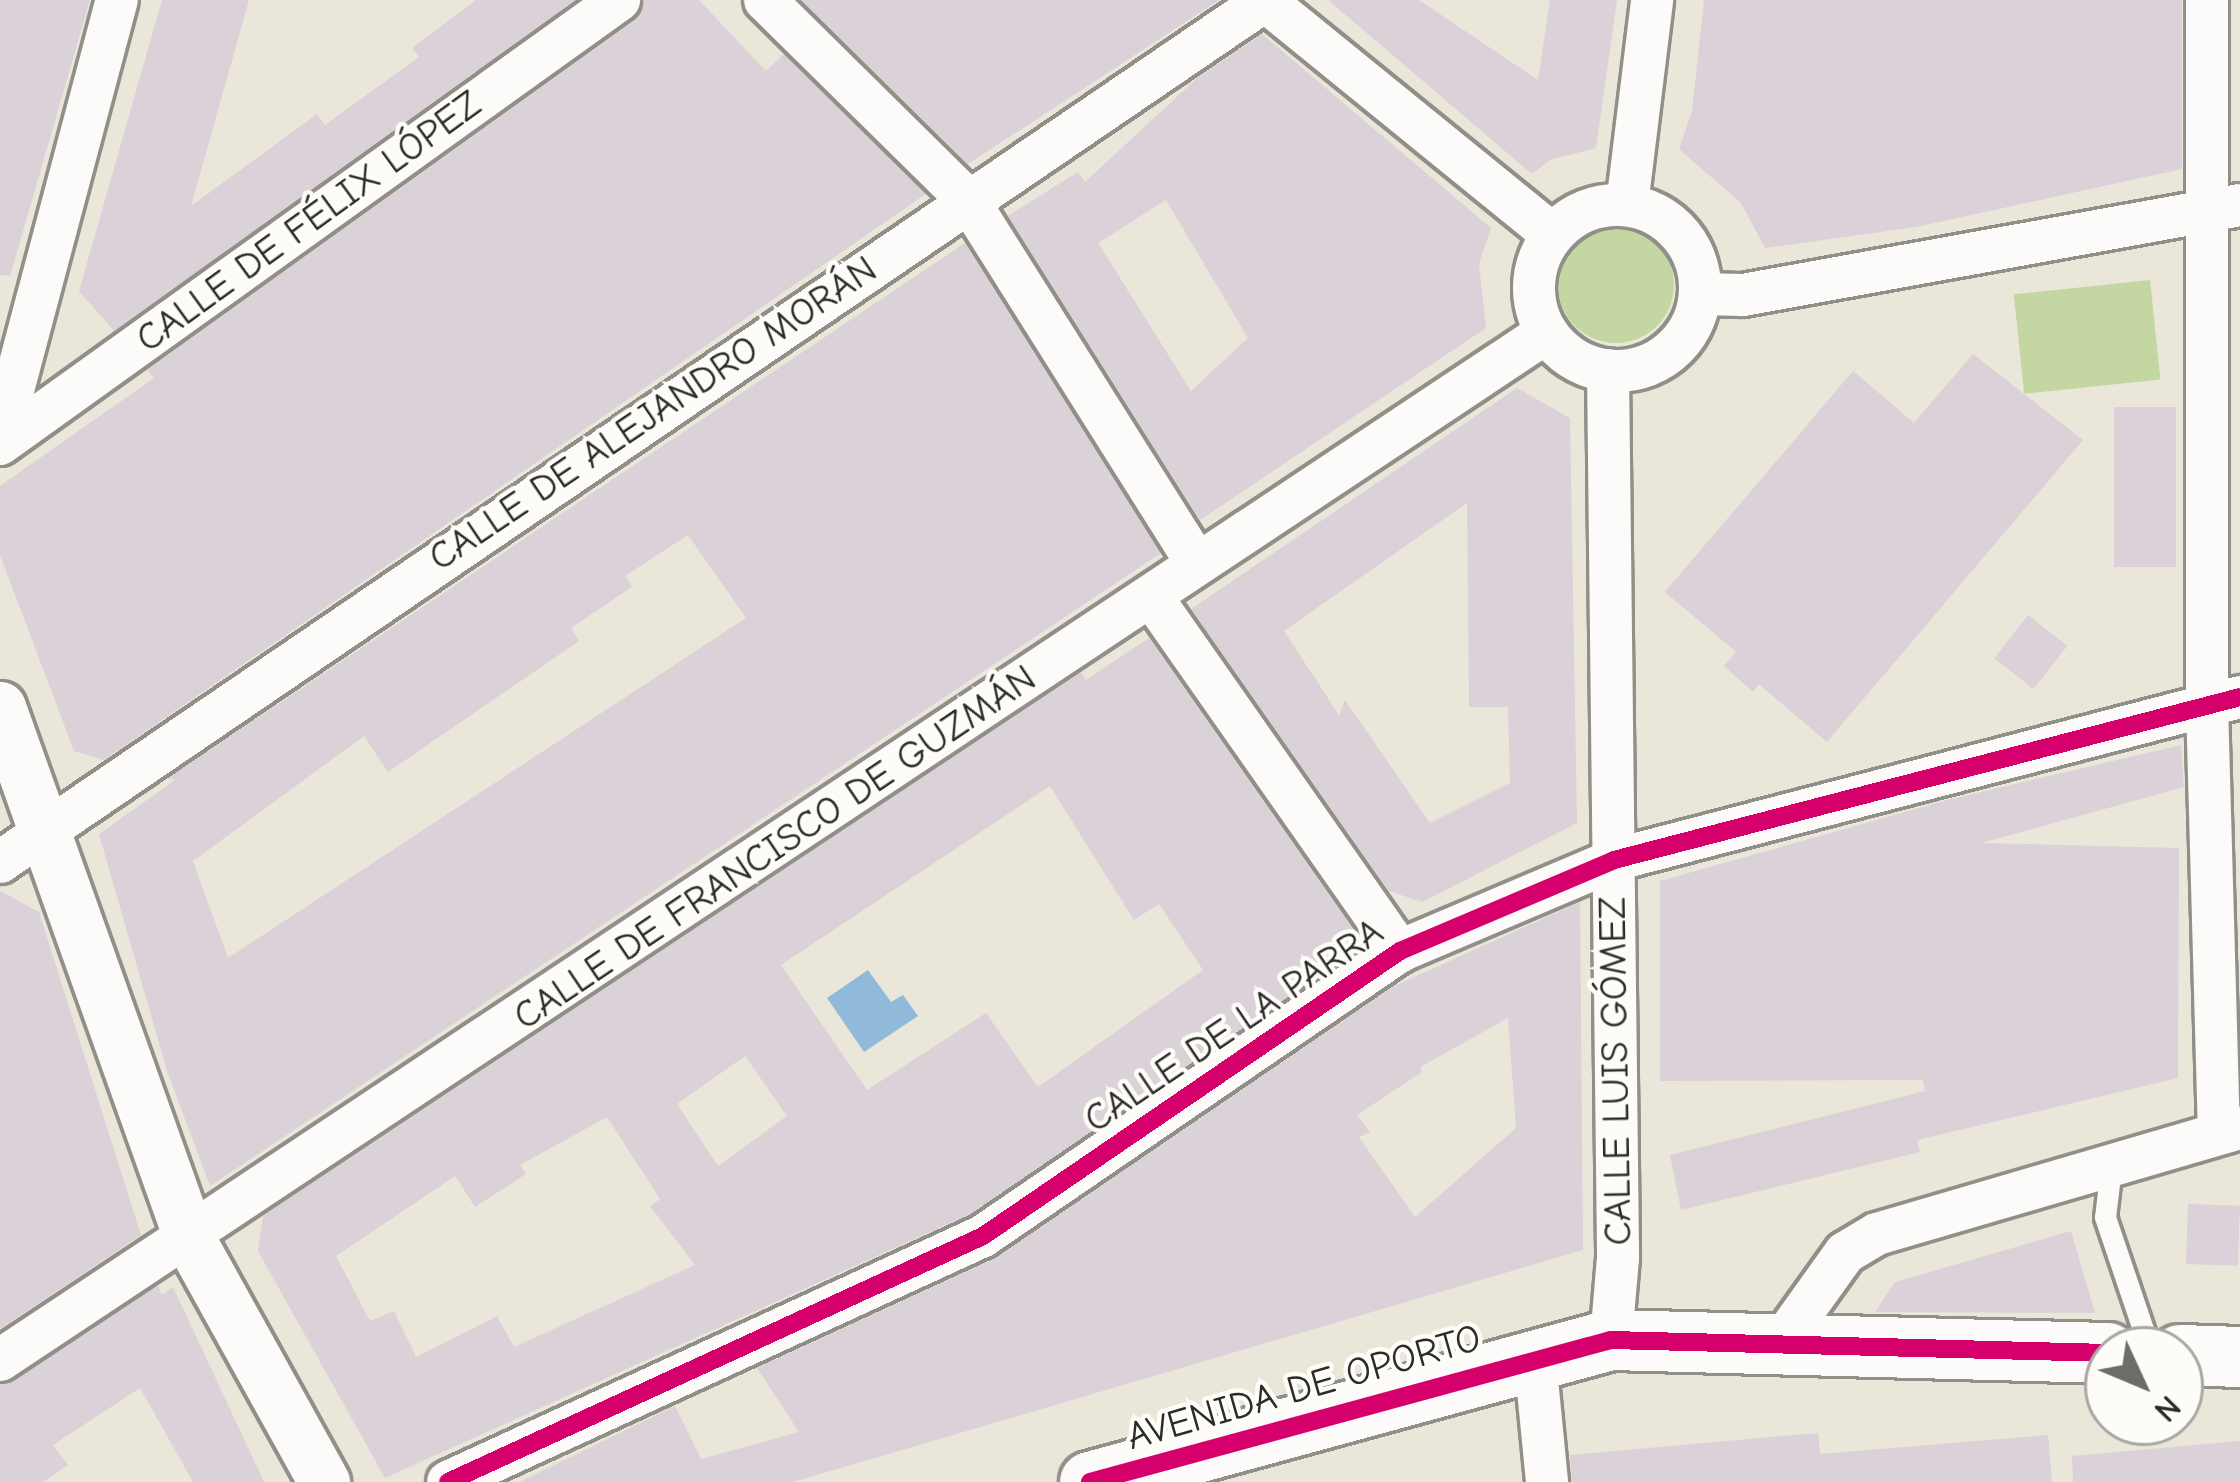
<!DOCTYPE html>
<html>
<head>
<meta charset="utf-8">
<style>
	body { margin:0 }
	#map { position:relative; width:2240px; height:1482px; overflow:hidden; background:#eae6d9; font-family:"Comic Neue",sans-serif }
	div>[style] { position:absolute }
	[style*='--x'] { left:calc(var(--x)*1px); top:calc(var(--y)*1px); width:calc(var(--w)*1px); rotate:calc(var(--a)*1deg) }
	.green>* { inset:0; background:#c4d7a2; transform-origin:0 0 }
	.round { border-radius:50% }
	.water>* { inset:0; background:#90b9da }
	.building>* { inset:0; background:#dbd1d8; transform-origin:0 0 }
	.roads { filter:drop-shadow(3px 0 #908f88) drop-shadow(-3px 0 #908f88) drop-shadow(0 3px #908f88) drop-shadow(0 -3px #908f88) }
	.service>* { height:21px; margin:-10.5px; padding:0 10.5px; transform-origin:10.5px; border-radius:10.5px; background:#fcfbf9 }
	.minor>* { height:42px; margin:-21px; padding:0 21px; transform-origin:21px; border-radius:21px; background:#fcfbf9 }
	.minor>.ring { margin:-21px; padding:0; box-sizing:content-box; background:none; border:42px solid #fcfbf9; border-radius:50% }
	.tertiary>* { height:51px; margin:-25.5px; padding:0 25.5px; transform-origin:25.5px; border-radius:25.5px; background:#fcfbf9 }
	.secondary>* { height:60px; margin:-30px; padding:0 30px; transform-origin:30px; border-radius:30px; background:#fcfbf9 }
	.cycleway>* { height:18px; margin:-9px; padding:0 9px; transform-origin:9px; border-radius:9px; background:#d6006c }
	span { translate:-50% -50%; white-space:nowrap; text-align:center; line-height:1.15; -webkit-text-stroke:9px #fdfcf7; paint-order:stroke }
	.street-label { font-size:39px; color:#2b2b2b }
	.north { position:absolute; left:2084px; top:1326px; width:120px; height:120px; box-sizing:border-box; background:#fdfcf7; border:3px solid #a9a8a5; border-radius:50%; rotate:134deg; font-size:33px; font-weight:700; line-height:48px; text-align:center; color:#2b2b2b }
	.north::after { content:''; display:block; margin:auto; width:42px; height:54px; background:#6e6c68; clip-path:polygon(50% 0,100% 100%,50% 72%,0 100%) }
</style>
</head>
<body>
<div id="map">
	<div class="green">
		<div class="round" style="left:1558px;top:227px;width:116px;height:116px"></div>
		<div style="left:2150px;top:280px;width:100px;height:137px;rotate:84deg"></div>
	</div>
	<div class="water">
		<div style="clip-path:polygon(868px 970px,891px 1002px,903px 995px,918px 1016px,864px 1052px,827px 998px)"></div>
	</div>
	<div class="building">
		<div style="clip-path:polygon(0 0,90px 0,10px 276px,0 275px)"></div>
		<div style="clip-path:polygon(162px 0,249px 0,191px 206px,317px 114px,325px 125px,419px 57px,412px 48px,476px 0,575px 0,114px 331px,79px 291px)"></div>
		<div style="clip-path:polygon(644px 0,699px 0,766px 71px,784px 54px,926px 194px,104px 760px,74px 751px,0 555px,0 486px,154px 378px,147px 370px,634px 21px)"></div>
		<div style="clip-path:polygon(801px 0,1219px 0,968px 164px)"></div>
		<div style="clip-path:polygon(1328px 0,1419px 0,1538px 80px,1550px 0,1617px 0,1596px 148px,1550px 160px,1532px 174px)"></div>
		<div style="clip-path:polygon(1704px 0,2182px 0,2182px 169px,1916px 227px,1765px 248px,1741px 203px,1679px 149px,1692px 111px)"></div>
		<div style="clip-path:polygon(evenodd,1262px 34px,1491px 228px,1479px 264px,1486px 328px,1200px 520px,1008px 216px,1078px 172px,1085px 182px,1196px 79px,1262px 34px,1166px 200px,1248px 338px,1191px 391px,1098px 243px,1166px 200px)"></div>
		<div style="clip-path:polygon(evenodd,965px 243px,1161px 553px,210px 1186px,167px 1071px,99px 834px,175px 780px,168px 778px,965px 243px,688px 535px,746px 618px,228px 958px,193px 861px,364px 736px,388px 772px,579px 641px,571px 628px,632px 587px,625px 576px,688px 535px)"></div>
		<div style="clip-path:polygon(1973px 354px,2083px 440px,1827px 742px,1759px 684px,1753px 692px,1724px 666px,1736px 652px,1665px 592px,1853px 371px,1914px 423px)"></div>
		<div style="clip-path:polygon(evenodd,1517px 388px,1570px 418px,1577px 823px,1422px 902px,1389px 891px,1191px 609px,1517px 388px,1467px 503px,1469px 707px,1508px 707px,1510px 783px,1430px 823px,1345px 700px,1339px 715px,1284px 631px,1467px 503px)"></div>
		<div style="left:2176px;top:407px;width:160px;height:62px;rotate:90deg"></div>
		<div style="left:2028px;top:615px;width:50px;height:55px;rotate:38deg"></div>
		<div style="clip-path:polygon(evenodd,1149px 638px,1364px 945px,970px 1214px,385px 1478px,258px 1251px,263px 1216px,1081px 672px,1086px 680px,1149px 638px,1050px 786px,1134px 920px,1159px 904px,1203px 970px,1038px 1087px,986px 1013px,867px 1090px,781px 965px,1050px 786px,1149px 638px,745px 1056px,787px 1116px,718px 1166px,677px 1104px,745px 1056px,1149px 638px,607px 1117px,660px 1199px,650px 1206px,695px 1265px,514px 1347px,497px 1316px,416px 1357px,394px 1311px,370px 1321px,336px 1256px,455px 1176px,475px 1207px,526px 1174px,520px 1165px,607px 1117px)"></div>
		<div style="clip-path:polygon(2181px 745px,2184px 787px,1981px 843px,2179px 848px,2178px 1078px,1917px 1140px,1920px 1152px,1681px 1210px,1670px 1155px,1925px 1091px,1923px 1080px,1660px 1081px,1660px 881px,1947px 800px)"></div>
		<div style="clip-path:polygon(0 891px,39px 912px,141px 1235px,0 1329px)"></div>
		<div style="clip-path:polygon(evenodd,1580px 902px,1583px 1250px,793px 1482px,519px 1482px,675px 1406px,701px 1459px,799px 1432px,757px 1368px,994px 1259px,1394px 986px,1580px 902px,1508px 1018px,1516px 1128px,1415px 1217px,1359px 1137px,1370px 1132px,1357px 1115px,1422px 1072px,1420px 1067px,1508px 1018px)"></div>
		<div style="left:2188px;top:1204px;width:52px;height:60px;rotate:2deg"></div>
		<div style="clip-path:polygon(2071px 1231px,2095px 1313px,1875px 1312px,1895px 1282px)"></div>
		<div style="clip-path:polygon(158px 1285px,162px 1295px,173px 1287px,264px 1482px,193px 1482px,140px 1388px,53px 1445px,68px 1465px,43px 1482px,0 1482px,0 1385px)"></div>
		<div style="clip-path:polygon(1818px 1433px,1820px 1454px,2048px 1435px,2052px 1482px,1572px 1482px,1570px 1455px)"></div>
		<div style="clip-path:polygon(2240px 1441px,2240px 1482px,2073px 1482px,2072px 1456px)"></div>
	</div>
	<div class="roads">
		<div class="service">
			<div style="--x:2111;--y:1167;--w:50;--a:96.8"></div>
			<div style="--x:2105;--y:1217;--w:140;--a:71.3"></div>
		</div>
		<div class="minor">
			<div style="--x:765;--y:0;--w:285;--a:44.6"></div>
			<div style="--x:968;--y:200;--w:429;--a:57.8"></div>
			<div style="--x:1264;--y:0;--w:372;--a:39.1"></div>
			<div style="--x:2207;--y:0;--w:705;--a:90"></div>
			<div style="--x:2207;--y:705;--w:426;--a:88.4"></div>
			<div style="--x:1627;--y:205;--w:207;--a:-83"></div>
			<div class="ring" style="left:1534px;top:205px;width:124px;height:124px"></div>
			<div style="--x:1701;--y:294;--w:42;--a:1.4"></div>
			<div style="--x:1743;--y:295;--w:505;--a:-10.26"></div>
			<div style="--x:1608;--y:370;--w:888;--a:89.35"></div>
			<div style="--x:1618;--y:1258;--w:82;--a:94.9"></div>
			<div style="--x:0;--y:439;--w:454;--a:-75.1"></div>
			<div style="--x:0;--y:444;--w:762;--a:-35.65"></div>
			<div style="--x:1151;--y:596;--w:434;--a:55"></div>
			<div style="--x:0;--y:862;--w:1532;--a:-34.25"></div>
			<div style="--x:1782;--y:1341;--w:108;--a:-54.4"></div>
			<div style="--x:1845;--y:1253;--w:37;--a:-31"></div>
			<div style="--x:1877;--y:1234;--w:378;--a:-16.3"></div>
			<div style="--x:1535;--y:1359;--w:124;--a:84.4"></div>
			<div style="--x:0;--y:1360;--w:1857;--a:-33.6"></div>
			<div style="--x:448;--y:1482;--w:589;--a:-24.69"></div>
			<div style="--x:983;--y:1236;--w:505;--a:-34.35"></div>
			<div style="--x:1400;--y:951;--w:233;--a:-23"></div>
			<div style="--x:1614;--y:860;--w:647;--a:-14.59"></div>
		</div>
		<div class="tertiary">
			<div style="--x:0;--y:707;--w:566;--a:70.38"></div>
			<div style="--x:190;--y:1240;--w:277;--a:61"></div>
		</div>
		<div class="secondary">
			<div style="--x:2180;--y:1355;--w:60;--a:1.9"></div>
			<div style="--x:1090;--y:1482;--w:540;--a:-15.25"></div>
			<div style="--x:1611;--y:1340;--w:497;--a:1.5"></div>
		</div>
	</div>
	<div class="cycleway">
		<div style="--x:448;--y:1482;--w:589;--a:-24.69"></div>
		<div style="--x:983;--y:1236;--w:505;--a:-34.35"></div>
		<div style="--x:1400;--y:951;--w:233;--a:-23"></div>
		<div style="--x:1614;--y:860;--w:647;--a:-14.59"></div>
		<div style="--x:1090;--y:1482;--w:540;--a:-15.25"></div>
		<div style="--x:1611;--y:1340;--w:497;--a:1.5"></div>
	</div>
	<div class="street-label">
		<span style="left:309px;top:222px;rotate:-36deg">CALLE DE FÉLIX LÓPEZ</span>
		<span style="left:653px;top:414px;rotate:-34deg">CALLE DE ALEJANDRO MORÁN</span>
		<span style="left:775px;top:848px;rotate:-34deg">CALLE DE FRANCISCO DE GUZMÁN</span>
		<span style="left:1234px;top:1026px;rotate:-34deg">CALLE DE LA PARRA</span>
		<span style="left:1616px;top:1071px;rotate:-91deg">CALLE LUIS GÓMEZ</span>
		<span style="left:1304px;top:1388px;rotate:-16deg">AVENIDA DE OPORTO</span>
	</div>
	<div class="north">N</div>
</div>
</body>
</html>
